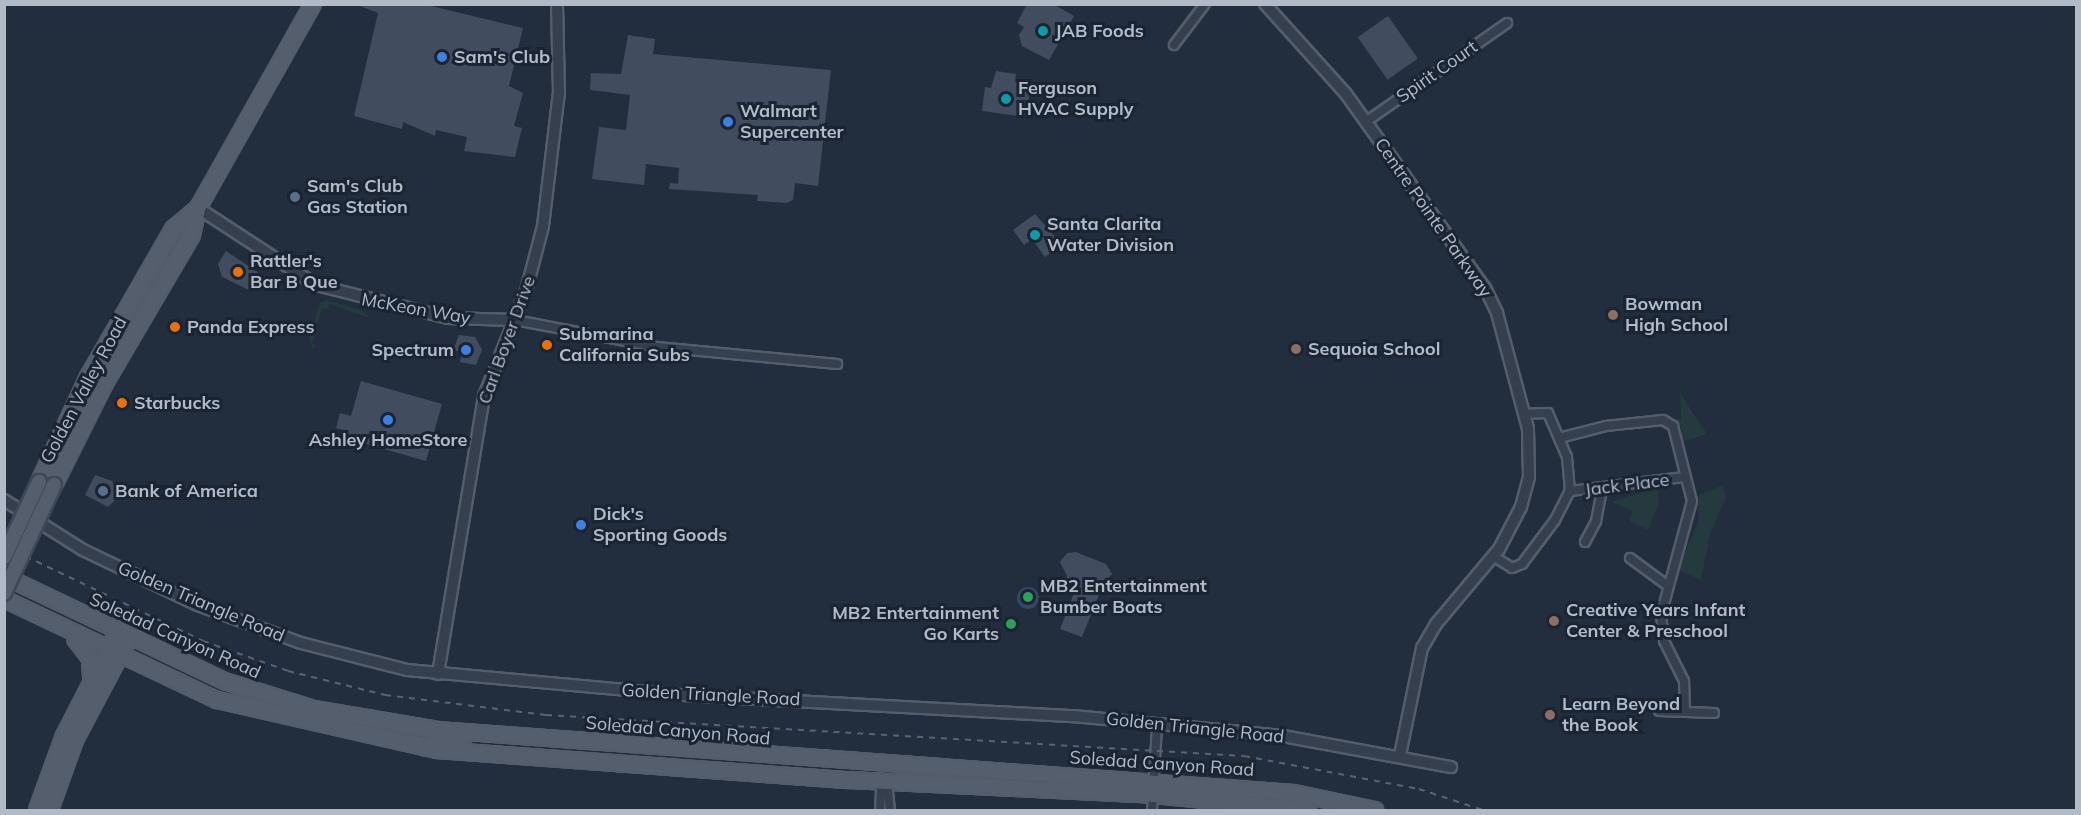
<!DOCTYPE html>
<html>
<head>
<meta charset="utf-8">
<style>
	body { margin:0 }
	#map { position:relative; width:2081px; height:815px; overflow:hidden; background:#222d3d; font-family:Mulish,sans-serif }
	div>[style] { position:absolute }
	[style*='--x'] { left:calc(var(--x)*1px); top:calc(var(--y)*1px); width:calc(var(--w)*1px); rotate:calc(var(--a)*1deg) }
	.green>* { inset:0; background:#243a3e }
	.water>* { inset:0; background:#354765 }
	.round { border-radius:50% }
	.building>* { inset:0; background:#414c5f; transform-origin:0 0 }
	.roads { filter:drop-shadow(2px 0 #545d6b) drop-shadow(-2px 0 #545d6b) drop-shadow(0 2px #545d6b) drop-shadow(0 -2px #545d6b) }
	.minor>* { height:8px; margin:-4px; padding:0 4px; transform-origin:4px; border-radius:4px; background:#363f4d }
	.tertiary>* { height:10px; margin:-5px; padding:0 5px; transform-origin:5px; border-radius:5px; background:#363f4d }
	.primary>* { height:14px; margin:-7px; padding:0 7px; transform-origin:7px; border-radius:7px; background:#545e6d }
	.rail>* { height:2px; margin-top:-1px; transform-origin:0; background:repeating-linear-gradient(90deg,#586274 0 6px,transparent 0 12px) }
	.bridges { filter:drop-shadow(2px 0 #3f4856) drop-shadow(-2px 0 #3f4856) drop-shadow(0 2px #3f4856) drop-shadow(0 -2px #3f4856) }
	.primary-bridge>* { height:14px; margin:-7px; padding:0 7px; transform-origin:7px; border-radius:7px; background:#545e6d }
	.dots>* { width:16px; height:16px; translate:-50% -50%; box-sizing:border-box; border:3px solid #1b2432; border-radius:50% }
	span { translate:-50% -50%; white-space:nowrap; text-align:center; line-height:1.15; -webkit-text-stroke:6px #1b2432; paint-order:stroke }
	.poi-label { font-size:18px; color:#b2bac8; font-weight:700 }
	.left { translate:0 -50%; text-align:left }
	.right { translate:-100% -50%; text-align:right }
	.street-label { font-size:18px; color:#b2bac8 }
	.frame { position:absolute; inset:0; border:6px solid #b2bac8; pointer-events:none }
</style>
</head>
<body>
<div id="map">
	<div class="green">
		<div style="clip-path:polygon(187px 229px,157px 278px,107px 357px,173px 239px)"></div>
		<div style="clip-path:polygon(327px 300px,363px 311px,369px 318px,330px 304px,328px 309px,322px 308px,312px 343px,317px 346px,313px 349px,309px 339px,320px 303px)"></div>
		<div style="clip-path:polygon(1680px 393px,1707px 434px,1680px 443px,1682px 431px,1677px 419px,1681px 419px)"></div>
		<div style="clip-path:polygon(1723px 485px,1726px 497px,1710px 534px,1701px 580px,1678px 570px,1698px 522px,1699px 495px)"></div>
		<div style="clip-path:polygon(1657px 487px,1659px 503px,1648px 530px,1630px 521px,1632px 511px,1612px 502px)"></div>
	</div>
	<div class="water">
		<div class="round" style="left:1017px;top:587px;width:22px;height:22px"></div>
	</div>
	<div class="building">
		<div style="clip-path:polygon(355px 4px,423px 4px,523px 28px,509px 86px,523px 93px,514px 126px,522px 128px,515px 157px,464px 151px,467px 137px,436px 130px,435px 136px,403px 122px,402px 129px,354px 116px,378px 13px)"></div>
		<div style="clip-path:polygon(1027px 4px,1053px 4px,1074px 16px,1049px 60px,1022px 46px,1019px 35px,1024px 27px,1017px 23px)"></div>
		<div style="left:1388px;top:16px;width:52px;height:37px;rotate:55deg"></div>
		<div style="clip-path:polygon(628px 35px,655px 39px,653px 54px,831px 70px,818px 186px,795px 183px,793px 200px,787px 203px,757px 201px,758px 195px,669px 189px,670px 183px,678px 184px,679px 168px,646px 164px,644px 185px,592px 179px,599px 127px,626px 130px,630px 95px,590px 90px,591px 73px,621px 74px)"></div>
		<div style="clip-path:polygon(996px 71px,1016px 74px,1015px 82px,1031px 84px,1026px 117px,982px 111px,985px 87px,991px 88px)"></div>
		<div style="clip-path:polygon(1035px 214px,1062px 245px,1045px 257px,1032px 239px,1024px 245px,1013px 230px)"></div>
		<div style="clip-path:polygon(226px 251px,259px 273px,249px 290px,222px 277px,218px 264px)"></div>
		<div style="clip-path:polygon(459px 335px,475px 337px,482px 350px,476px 365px,460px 362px,462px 352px,453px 350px)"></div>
		<div style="clip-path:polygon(361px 381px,442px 404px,426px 461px,345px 438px,347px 431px,336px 428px,340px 413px,351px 416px)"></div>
		<div style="clip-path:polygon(95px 475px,112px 481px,122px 493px,108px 507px,85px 495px)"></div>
		<div style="clip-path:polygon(1076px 552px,1106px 564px,1112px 574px,1102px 587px,1082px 637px,1060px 629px,1076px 588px,1064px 584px,1067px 576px,1060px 562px,1067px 553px)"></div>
	</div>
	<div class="roads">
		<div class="minor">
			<div style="--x:1174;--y:45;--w:51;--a:-52.9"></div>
			<div style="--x:1367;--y:121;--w:171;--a:-35"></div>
			<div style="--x:515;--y:320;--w:145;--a:10.8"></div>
			<div style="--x:657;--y:347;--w:181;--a:5.4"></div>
			<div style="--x:1559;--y:438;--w:49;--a:-14.3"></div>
			<div style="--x:1606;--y:426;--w:57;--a:-6"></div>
			<div style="--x:1663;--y:420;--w:12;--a:31"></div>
			<div style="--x:1673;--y:426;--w:77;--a:75.8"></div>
			<div style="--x:1692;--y:501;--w:118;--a:105.2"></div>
			<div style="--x:1661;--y:615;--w:26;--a:83"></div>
			<div style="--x:1664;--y:641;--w:45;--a:63.4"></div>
			<div style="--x:1684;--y:681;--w:31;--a:88"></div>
			<div style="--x:1570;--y:491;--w:115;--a:-7"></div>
			<div style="--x:1585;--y:542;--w:24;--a:-62"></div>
			<div style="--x:1596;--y:521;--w:33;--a:-79"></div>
			<div style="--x:1493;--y:556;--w:22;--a:32"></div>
			<div style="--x:1512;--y:568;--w:11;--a:-22"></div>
			<div style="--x:1522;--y:564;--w:55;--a:-53.1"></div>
			<div style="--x:1555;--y:520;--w:33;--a:-63"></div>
			<div style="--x:1570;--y:491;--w:34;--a:-95"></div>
			<div style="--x:1567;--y:457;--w:48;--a:-113.4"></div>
			<div style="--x:1548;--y:413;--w:23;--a:178"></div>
			<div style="--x:1630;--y:558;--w:47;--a:36.4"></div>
			<div style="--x:1659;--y:711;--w:55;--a:2.1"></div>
			<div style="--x:880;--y:810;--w:21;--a:-87"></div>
			<div style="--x:881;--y:789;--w:9;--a:-49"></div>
			<div style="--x:887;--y:782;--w:28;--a:84"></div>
			<div style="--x:1152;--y:810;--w:85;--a:-86.6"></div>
		</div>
		<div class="tertiary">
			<div style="--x:1265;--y:4;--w:121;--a:48"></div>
			<div style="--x:1346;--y:94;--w:239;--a:54.4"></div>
			<div style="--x:1485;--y:288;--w:28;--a:64"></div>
			<div style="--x:1497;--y:313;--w:120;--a:75"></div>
			<div style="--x:1528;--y:429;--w:48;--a:88.8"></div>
			<div style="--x:1529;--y:477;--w:31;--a:105"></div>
			<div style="--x:1521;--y:507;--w:47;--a:117.6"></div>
			<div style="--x:1499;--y:549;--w:98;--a:130"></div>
			<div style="--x:1436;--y:624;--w:28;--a:120"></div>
			<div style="--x:1422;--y:648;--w:109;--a:101.6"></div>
			<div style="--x:198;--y:208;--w:141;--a:33.1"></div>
			<div style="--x:316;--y:285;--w:136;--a:14"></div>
			<div style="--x:448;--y:318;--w:67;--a:1.7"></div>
			<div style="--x:4;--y:500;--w:93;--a:32.3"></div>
			<div style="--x:83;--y:550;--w:127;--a:25.6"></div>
			<div style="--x:198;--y:605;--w:110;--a:20.3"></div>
			<div style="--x:301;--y:643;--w:109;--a:14.3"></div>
			<div style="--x:407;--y:670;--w:277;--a:5.2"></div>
			<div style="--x:683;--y:695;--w:391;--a:3.1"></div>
			<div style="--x:1073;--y:716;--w:211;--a:5.4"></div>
			<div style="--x:1283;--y:736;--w:171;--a:10.5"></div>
			<div style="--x:438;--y:674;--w:282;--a:-80.6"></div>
			<div style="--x:484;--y:396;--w:113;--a:-68.2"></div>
			<div style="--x:526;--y:291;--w:67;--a:-75.3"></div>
			<div style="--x:543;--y:226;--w:135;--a:-83.2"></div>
			<div style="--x:559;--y:92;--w:88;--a:-91.3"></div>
		</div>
		<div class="primary">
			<div style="--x:39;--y:482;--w:116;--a:-65"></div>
			<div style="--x:88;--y:377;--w:171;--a:-60.1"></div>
			<div style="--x:173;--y:229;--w:33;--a:-40"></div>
			<div style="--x:54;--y:485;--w:112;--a:-63.4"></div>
			<div style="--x:104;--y:385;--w:174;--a:-59.6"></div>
			<div style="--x:192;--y:235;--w:28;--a:-77"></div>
			<div style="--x:198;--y:208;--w:234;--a:-60.6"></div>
			<div style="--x:4;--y:576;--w:244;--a:25.5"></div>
			<div style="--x:224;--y:681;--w:94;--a:17.3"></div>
			<div style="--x:314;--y:709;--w:126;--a:9.6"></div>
			<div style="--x:438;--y:730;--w:858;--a:4.21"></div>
			<div style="--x:1294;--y:793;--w:83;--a:11.9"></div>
			<div style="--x:4;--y:599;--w:236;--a:25.4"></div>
			<div style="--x:217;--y:700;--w:226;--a:12.8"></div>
			<div style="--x:437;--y:750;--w:413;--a:4.2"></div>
			<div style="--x:849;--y:780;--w:304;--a:2.8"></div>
			<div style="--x:1153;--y:795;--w:156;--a:5.5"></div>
			<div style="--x:75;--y:639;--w:24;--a:52"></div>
			<div style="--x:90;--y:658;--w:22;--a:87"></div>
			<div style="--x:426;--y:748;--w:15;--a:-32"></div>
			<div style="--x:439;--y:740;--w:24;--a:-2"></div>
			<div style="--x:37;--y:810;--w:79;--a:-70"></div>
			<div style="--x:64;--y:736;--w:116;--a:-62.8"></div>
			<div style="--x:50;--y:810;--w:74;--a:-70.3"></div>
			<div style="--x:75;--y:740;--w:115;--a:-62.1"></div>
		</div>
	</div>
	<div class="rail">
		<div style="--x:4;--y:546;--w:221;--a:25.5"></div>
		<div style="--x:203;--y:641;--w:90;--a:19.4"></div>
		<div style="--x:288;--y:671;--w:100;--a:13.9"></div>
		<div style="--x:385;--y:695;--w:162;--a:7.1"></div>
		<div style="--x:546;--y:715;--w:699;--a:3.36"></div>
		<div style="--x:1244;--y:756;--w:178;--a:10.7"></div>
		<div style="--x:1419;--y:789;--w:67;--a:18.2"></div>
	</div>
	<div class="bridges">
		<div class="primary-bridge">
			<div style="--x:4;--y:557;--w:83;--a:-65"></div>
			<div style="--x:4;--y:593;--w:119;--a:-65.2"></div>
		</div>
	</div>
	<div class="dots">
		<div style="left:1043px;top:31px;background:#0f9aa8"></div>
		<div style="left:442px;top:57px;background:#3f7fe0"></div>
		<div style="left:1006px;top:99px;background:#0f9aa8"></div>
		<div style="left:728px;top:122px;background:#3f7fe0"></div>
		<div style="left:295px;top:197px;background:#5c6f8a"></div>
		<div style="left:1035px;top:235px;background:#0f9aa8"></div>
		<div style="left:238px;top:272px;background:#e8710a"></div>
		<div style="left:1613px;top:315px;background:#8d6e63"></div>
		<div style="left:175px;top:327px;background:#e8710a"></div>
		<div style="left:547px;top:345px;background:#e8710a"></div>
		<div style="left:1296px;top:349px;background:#8d6e63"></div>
		<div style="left:466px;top:350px;background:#3f7fe0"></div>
		<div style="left:122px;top:403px;background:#e8710a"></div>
		<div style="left:388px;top:420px;background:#3f7fe0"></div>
		<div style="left:103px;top:491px;background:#5c6f8a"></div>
		<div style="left:581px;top:525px;background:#3f7fe0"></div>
		<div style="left:1028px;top:597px;background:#2e9e5b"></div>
		<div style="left:1554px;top:621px;background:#8d6e63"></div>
		<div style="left:1011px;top:624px;background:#2e9e5b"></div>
		<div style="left:1550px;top:715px;background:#8d6e63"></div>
	</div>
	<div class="poi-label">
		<span class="left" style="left:1055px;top:31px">JAB Foods</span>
		<span class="left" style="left:454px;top:57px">Sam's Club</span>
		<span class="left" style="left:1018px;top:99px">Ferguson<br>HVAC Supply</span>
		<span class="left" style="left:740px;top:122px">Walmart<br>Supercenter</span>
		<span class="left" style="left:307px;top:197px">Sam's Club<br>Gas Station</span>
		<span class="left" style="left:1047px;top:235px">Santa Clarita<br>Water Division</span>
		<span class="left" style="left:250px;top:272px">Rattler's<br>Bar B Que</span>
		<span class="left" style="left:1625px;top:315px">Bowman<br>High School</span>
		<span class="left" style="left:187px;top:327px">Panda Express</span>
		<span class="left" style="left:559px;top:345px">Submarina<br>California Subs</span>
		<span class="left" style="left:1308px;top:349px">Sequoia School</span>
		<span class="right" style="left:454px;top:350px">Spectrum</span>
		<span class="left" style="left:134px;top:403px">Starbucks</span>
		<span style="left:388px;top:440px">Ashley HomeStore</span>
		<span class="left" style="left:115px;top:491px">Bank of America</span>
		<span class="left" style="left:593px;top:525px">Dick's<br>Sporting Goods</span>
		<span class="left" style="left:1040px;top:597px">MB2 Entertainment<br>Bumber Boats</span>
		<span class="left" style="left:1566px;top:621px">Creative Years Infant<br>Center &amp; Preschool</span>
		<span class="right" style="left:999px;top:624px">MB2 Entertainment<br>Go Karts</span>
		<span class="left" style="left:1562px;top:715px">Learn Beyond<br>the Book</span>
	</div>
	<div class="street-label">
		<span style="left:1437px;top:72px;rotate:-35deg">Spirit Court</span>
		<span style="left:1433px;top:218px;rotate:55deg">Centre Pointe Parkway</span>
		<span style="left:416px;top:309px;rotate:10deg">McKeon Way</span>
		<span style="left:507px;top:340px;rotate:-70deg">Carl Boyer Drive</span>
		<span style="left:84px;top:390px;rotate:-62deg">Golden Valley Road</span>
		<span style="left:1627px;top:485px;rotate:-7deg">Jack Place</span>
		<span style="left:201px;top:602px;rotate:23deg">Golden Triangle Road</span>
		<span style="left:175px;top:636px;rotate:24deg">Soledad Canyon Road</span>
		<span style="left:711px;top:695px;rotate:3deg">Golden Triangle Road</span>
		<span style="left:1195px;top:728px;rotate:6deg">Golden Triangle Road</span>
		<span style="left:678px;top:731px;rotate:5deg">Soledad Canyon Road</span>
		<span style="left:1162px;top:764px;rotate:4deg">Soledad Canyon Road</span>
	</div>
	<div class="frame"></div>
</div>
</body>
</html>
